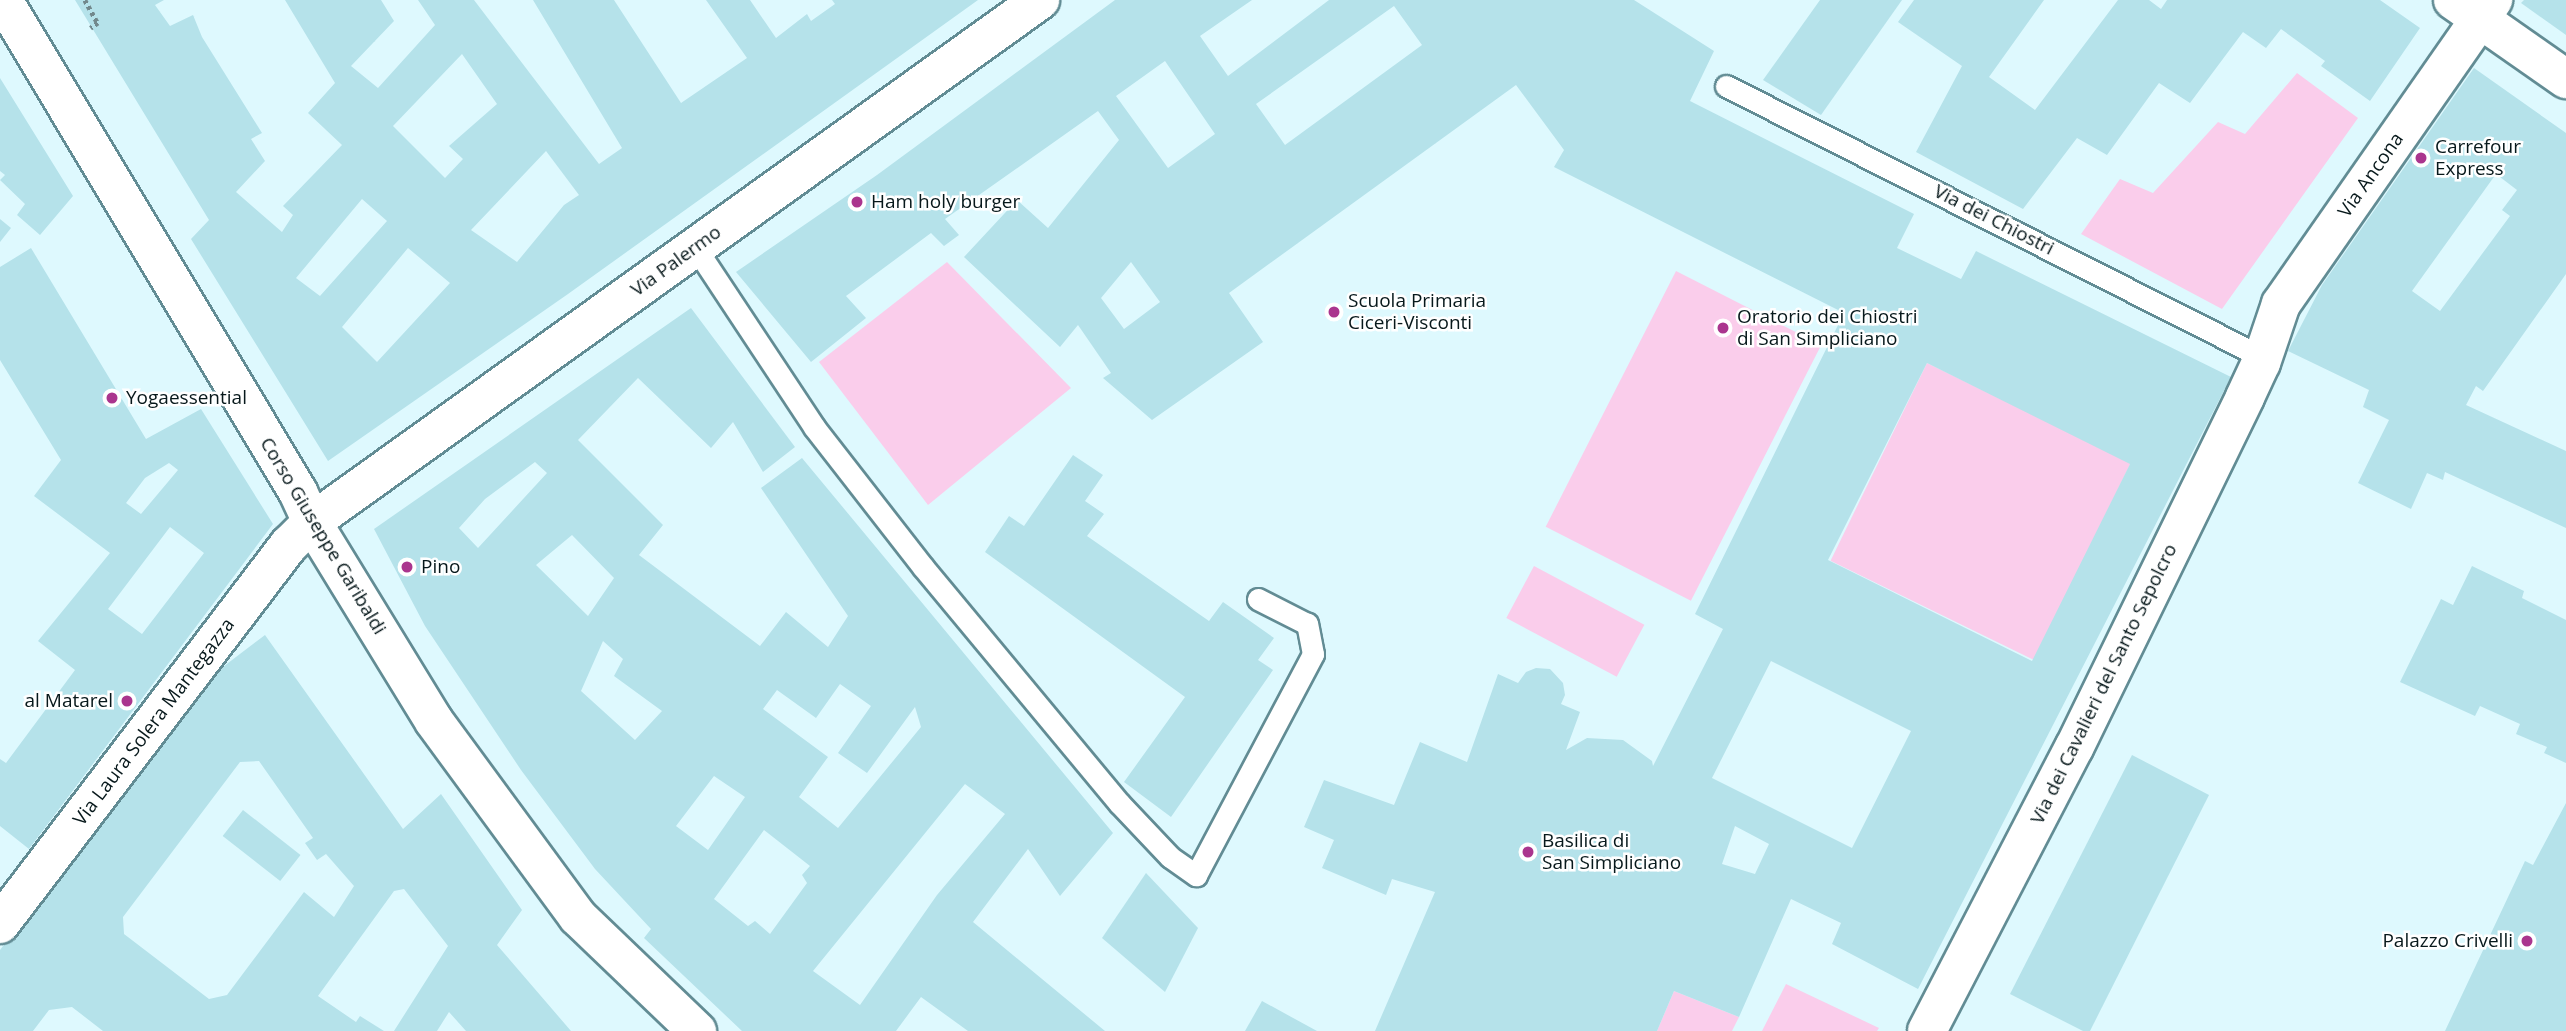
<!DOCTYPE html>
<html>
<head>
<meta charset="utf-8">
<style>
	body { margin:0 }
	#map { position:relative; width:2566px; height:1031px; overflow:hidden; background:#def9fe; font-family:"Open Sans",sans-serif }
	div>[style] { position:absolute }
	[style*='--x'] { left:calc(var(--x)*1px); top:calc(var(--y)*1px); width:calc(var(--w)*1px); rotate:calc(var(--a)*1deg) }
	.green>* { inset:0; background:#facdeb; transform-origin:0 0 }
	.building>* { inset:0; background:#b5e2ea; transform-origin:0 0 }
	.path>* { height:4.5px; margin-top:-2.25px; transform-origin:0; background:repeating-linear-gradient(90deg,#72888c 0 3.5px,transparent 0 7px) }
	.roads { filter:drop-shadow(2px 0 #628c94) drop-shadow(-2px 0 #628c94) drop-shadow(0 2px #628c94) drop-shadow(0 -2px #628c94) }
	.lane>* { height:21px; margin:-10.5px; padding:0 10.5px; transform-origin:10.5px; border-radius:10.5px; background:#fff }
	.street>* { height:38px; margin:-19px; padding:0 19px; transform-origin:19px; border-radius:19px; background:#fff }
	.dots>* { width:19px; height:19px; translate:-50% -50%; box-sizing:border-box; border:4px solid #fff; border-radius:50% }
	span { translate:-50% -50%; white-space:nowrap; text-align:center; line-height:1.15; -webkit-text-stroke:5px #fff; paint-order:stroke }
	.poi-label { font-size:19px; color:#07181b }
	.left { translate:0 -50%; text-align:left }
	.right { translate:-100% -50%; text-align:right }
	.street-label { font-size:19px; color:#07181b }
</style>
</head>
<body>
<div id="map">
	<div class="green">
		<div style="clip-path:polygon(2297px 73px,2358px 118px,2222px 309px,2081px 234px,2120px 179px,2153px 193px,2218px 122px,2245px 134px)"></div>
		<div style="clip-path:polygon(947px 262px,1071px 388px,928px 505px,819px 362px)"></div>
		<div style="left:1676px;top:271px;width:163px;height:287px;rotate:27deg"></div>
		<div style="left:1927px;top:363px;width:227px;height:220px;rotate:26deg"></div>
		<div style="left:1534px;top:566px;width:125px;height:59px;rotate:28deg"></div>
		<div style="clip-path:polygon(1786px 984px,1879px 1028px,1877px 1031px,1762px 1031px)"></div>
		<div style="clip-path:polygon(1674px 991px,1739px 1017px,1732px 1031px,1657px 1031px)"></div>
	</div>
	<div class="building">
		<div style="clip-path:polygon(evenodd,75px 0,164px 0,155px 5px,170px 26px,193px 15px,202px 37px,262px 133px,251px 139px,265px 161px,236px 192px,282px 232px,293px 215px,283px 206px,342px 145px,308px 113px,335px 83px,285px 0,381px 0,394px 21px,351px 66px,378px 88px,435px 25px,418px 0,474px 0,599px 164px,622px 148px,533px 0,614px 0,681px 103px,747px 58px,706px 0,750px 0,776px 38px,807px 14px,811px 21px,835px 4px,832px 0,978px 0,568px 294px,328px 461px,191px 239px,209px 220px,75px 0,462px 54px,497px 104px,449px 146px,463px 159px,445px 178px,393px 126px,462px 54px,75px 0,546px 151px,579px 195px,564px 205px,517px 262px,471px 230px,546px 151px,75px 0,362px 199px,387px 221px,320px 296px,296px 278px,362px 199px,75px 0,408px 248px,450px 283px,377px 362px,342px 327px,408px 248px)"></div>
		<div style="clip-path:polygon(evenodd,1115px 0,1252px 0,1200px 36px,1228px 76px,1329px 0,1634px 0,1714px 51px,1690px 101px,1914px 214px,1897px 248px,1961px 279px,1976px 251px,2231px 377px,1918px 989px,1832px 944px,1841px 923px,1791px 899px,1739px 1017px,1674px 991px,1657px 1031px,1375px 1031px,1435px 892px,1392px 879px,1386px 895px,1322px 868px,1334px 840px,1304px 827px,1324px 780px,1394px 805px,1420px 742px,1467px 762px,1498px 674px,1518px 683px,1526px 672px,1536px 668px,1550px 669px,1563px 683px,1565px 695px,1561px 704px,1580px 712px,1566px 750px,1587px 738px,1623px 740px,1652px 761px,1653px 766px,1723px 629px,1695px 614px,1844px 313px,1554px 167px,1564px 150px,1516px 85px,1229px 293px,1263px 342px,1152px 420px,1103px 378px,1111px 373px,1078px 325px,1060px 347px,964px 257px,1017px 200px,1048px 228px,1119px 140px,1098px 111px,945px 219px,959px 235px,944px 246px,931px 233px,846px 296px,866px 318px,811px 362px,736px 272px,877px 175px,1115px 0,1394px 6px,1422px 45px,1285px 145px,1256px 104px,1394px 6px,1115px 0,1165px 61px,1215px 134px,1168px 168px,1116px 96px,1165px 61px,1115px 0,1131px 262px,1160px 302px,1124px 329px,1101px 298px,1131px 262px,1115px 0,1927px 363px,2130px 464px,2032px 661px,1828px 560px,1927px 363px,1115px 0,1771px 661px,1911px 731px,1852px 848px,1712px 778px,1771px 661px,1115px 0,1735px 826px,1769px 844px,1755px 874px,1722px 864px,1735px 826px)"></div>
		<div style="clip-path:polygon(1820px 0,1902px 0,1821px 115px,1763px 80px)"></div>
		<div style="clip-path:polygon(1914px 0,2044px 0,1989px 77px,2035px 110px,2118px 0,2149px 0,2161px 9px,2167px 0,2380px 0,2420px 28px,2370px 101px,2321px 66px,2325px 61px,2281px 29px,2266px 48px,2243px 32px,2190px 103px,2159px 83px,2107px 155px,2077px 138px,2023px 209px,1916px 152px,1962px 66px,1898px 22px)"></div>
		<div style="clip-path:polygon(2524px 0,2566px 0,2566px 35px,2521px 3px)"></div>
		<div style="clip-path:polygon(evenodd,2474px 68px,2566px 133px,2566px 274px,2483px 391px,2476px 386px,2466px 405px,2566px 451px,2566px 528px,2445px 472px,2443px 480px,2427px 473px,2411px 509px,2358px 483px,2389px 420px,2363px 407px,2369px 390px,2288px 351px,2322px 285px,2474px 68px,2496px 174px,2517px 190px,2502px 210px,2510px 216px,2440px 311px,2412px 291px,2496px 174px)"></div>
		<div style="clip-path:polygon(0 78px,73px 196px,40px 235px,17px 215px,25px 204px,0 180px,5px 175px,0 171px)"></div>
		<div style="clip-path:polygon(0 219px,11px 228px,0 242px)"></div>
		<div style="clip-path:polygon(evenodd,31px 248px,146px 439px,201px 409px,273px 524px,29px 849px,0 826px,0 759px,6px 763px,75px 670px,38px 641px,110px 553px,34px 496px,61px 460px,0 360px,0 267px,31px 248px,169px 463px,178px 470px,141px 514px,126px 503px,145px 478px,169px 463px,31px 248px,170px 527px,204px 553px,142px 634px,108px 609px,170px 527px)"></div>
		<div style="clip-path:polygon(evenodd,691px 308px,795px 447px,763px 472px,733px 422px,711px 448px,638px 378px,578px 440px,663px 525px,639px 555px,760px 646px,786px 612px,828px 647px,848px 616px,761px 488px,802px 458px,1113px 833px,1060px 896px,1028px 849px,973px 922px,1105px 1031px,968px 1031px,921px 997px,896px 1031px,742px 1031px,644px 938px,651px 929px,595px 869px,521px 770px,425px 626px,374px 529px,691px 308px,535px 462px,547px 473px,478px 548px,459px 528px,485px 499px,535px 462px,691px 308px,572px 535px,614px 578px,588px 616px,536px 565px,572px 535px,691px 308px,603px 641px,623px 659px,614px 676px,662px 711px,635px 740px,581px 691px,603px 641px,691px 308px,840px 684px,871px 706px,838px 753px,867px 773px,915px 707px,921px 727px,838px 828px,799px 797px,828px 757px,763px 709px,777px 690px,816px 718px,840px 684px,691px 308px,714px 776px,745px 797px,708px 850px,676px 826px,714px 776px,691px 308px,965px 784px,1005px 814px,937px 895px,860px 1005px,813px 971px,965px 784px,691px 308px,764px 830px,810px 866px,802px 875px,807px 883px,770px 934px,755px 921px,748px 926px,714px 899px,764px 830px)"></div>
		<div style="clip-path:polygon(1073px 455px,1103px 475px,1085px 501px,1104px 514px,1087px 536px,1209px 621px,1223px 602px,1274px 638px,1258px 660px,1273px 670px,1171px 817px,1124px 782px,1185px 697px,985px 552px,1009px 516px,1024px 526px)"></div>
		<div style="clip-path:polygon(2472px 566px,2524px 591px,2522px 598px,2566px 620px,2566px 763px,2544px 753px,2547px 747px,2516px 734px,2520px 724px,2480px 706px,2475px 716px,2400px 682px,2441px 599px,2453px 605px)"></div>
		<div style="clip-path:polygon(evenodd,265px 635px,403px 829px,441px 794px,522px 910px,497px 945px,571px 1031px,466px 1031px,449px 1012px,437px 1031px,394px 1031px,448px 946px,404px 889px,394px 891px,318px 996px,356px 1022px,360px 1016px,384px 1031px,103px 1031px,72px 1007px,49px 1010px,33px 1031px,0 1031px,0 950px,193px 696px,215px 673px,265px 635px,259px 761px,313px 838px,305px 843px,317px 860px,326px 854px,354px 886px,334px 917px,304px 892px,227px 995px,209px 999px,124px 934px,123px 917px,240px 762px,259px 761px)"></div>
		<div style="clip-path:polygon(2132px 755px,2209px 795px,2090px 1031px,2083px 1031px,2010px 994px)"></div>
		<div style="clip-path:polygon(2566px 803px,2566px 1031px,2445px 1031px,2525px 861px,2533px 865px)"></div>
		<div style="left:243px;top:810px;width:73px;height:33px;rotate:38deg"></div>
		<div style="clip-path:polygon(1146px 873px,1198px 928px,1165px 992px,1102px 938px)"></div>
		<div style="clip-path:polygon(1262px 1001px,1317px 1031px,1245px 1031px)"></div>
	</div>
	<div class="path">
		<div style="--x:85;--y:0;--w:26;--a:61"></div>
		<div style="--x:98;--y:23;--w:9;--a:144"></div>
	</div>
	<div class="roads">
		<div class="lane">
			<div style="--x:1726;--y:86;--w:601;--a:26.82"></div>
			<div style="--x:695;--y:247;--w:216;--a:56.5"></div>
			<div style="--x:814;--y:427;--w:177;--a:52.1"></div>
			<div style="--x:923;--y:567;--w:307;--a:50.3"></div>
			<div style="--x:1119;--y:803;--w:74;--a:46.6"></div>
			<div style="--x:1170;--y:857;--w:32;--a:35"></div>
			<div style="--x:1196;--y:875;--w:250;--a:-62.1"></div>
			<div style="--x:1313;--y:654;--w:31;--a:-101"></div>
			<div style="--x:1307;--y:624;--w:55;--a:-153"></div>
		</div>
		<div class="street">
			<div style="--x:3;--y:0;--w:574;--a:59.05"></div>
			<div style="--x:298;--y:492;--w:33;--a:65"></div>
			<div style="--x:312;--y:522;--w:233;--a:58.5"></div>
			<div style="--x:434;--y:721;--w:243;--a:53.7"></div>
			<div style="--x:578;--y:917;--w:165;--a:43.8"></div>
			<div style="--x:2453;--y:0;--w:138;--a:35"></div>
			<div style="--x:0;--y:924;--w:477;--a:-52.7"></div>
			<div style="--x:289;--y:545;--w:33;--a:-45"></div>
			<div style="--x:312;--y:522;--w:896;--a:-35.64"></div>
			<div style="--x:1927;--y:1031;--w:319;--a:-62.6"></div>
			<div style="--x:2074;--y:748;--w:390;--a:-64"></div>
			<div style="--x:2245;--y:397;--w:38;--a:-65"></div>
			<div style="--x:2261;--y:363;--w:62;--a:-71.3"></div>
			<div style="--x:2281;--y:304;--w:371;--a:-55.1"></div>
		</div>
	</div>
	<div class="dots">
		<div style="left:2421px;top:158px;background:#aa358e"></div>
		<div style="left:857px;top:202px;background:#aa358e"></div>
		<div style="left:1334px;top:312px;background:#aa358e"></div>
		<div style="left:1723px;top:328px;background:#aa358e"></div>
		<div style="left:112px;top:398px;background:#aa358e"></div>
		<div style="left:407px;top:567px;background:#aa358e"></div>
		<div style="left:127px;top:701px;background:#aa358e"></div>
		<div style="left:1528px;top:852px;background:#aa358e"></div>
		<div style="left:2527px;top:941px;background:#aa358e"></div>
	</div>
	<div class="poi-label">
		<span class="left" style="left:2435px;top:158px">Carrefour<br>Express</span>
		<span class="left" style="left:871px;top:202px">Ham holy burger</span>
		<span class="left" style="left:1348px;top:312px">Scuola Primaria<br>Ciceri-Visconti</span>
		<span class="left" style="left:1737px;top:328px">Oratorio dei Chiostri<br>di San Simpliciano</span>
		<span class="left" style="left:126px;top:398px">Yogaessential</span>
		<span class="left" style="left:421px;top:567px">Pino</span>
		<span class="right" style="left:113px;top:701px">al Matarel</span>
		<span class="left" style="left:1542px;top:852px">Basilica di<br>San Simpliciano</span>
		<span class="right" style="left:2513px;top:941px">Palazzo Crivelli</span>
	</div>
	<div class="street-label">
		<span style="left:2371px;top:175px;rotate:-55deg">Via Ancona</span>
		<span style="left:1994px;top:220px;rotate:27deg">Via dei Chiostri</span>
		<span style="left:676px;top:261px;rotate:-36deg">Via Palermo</span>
		<span style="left:323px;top:536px;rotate:59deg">Corso Giuseppe Garibaldi</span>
		<span style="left:2104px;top:684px;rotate:-64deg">Via dei Cavalieri del Santo Sepolcro</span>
		<span style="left:154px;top:722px;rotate:-53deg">Via Laura Solera Mantegazza</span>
	</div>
</div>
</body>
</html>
